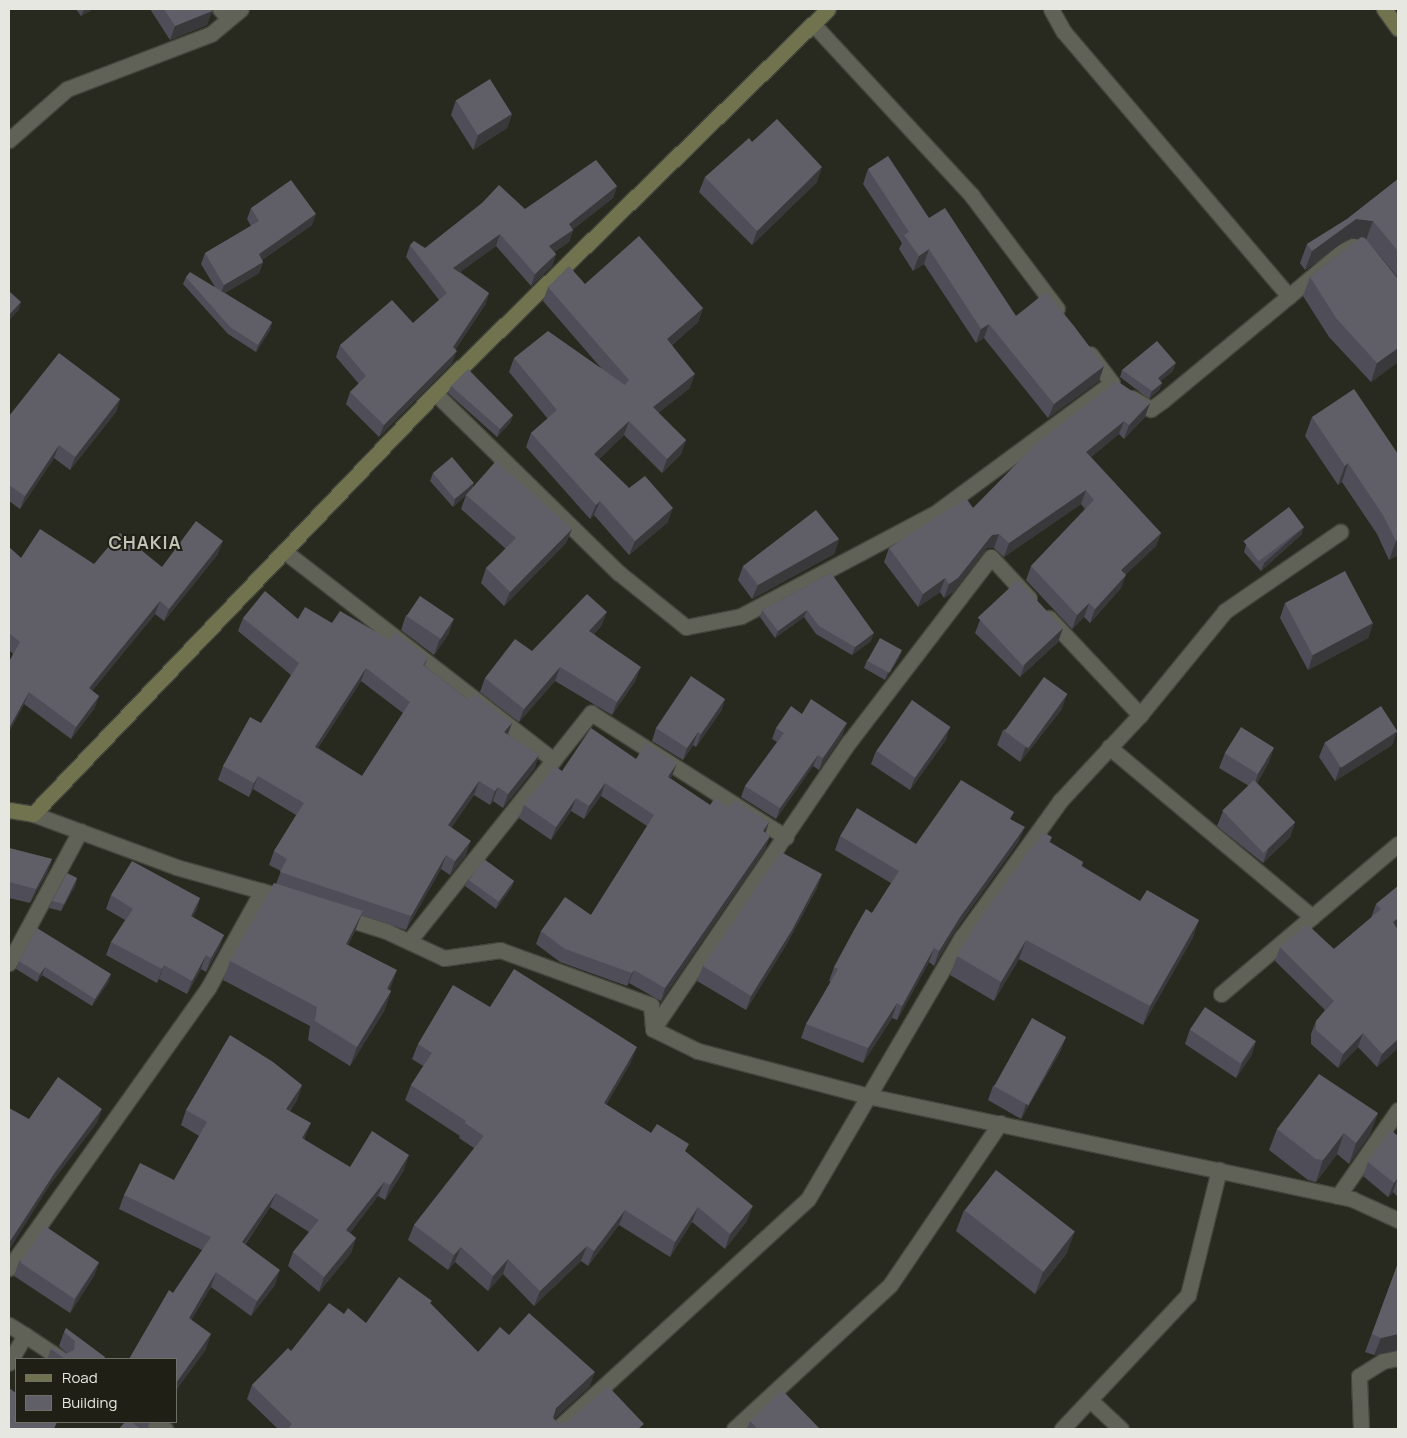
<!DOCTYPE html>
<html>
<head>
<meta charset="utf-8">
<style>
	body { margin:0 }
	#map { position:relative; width:1407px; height:1438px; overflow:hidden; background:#28291f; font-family:Manrope,sans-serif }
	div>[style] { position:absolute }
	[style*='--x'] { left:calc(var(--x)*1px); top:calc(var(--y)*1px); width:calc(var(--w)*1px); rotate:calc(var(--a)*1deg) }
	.roads { filter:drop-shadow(1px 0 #44453d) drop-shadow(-1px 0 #44453d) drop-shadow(0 1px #44453d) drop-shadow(0 -1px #44453d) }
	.lane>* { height:15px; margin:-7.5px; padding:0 7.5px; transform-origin:7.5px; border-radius:7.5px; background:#616257 }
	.street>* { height:15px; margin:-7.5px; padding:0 7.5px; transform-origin:7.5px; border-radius:7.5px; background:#616257 }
	.secondary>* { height:15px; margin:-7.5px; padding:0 7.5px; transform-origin:7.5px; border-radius:7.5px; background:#71724e }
	.wall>* { inset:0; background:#4f4e58 }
	.shaded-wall>* { inset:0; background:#39393b }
	.building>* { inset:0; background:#605f67; transform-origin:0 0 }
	span { translate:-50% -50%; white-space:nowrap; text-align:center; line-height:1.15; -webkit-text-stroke:4px #1f1f16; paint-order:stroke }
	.district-label { font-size:18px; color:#c2c3b6; font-weight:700; letter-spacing:1px }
	.frame { position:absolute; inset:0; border:10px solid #e7e7e1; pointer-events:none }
	.legend { position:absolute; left:15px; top:1358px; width:162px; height:65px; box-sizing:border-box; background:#1f1f16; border:1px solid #6f6f67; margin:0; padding:6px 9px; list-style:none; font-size:15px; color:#e7e7e1 }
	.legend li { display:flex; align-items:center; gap:10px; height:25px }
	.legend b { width:25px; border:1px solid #6f6f67 }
</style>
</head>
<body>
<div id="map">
	<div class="roads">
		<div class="lane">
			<div style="--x:220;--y:9;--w:13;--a:48"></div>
		</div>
		<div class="street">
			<div style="--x:1051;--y:9;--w:26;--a:61"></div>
			<div style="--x:1064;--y:32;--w:347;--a:49.6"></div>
			<div style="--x:1289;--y:296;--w:165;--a:140.4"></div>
			<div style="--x:1162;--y:401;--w:14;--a:144"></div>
			<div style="--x:1151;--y:409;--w:22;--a:-150"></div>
			<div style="--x:813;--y:24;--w:234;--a:47.2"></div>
			<div style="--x:972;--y:196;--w:141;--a:53"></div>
			<div style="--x:9;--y:140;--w:77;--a:-41.3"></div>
			<div style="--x:67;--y:89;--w:154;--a:-20.9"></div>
			<div style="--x:211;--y:34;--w:39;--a:-40"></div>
			<div style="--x:1289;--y:296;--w:68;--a:-40.2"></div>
			<div style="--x:1341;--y:252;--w:13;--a:-27"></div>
			<div style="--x:1353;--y:246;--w:10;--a:17"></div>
			<div style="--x:435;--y:393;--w:257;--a:44.4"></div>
			<div style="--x:619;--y:573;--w:86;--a:38.9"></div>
			<div style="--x:686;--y:627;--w:56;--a:-11.3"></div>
			<div style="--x:741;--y:616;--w:218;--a:-27.9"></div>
			<div style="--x:934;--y:514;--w:221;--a:-36.4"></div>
			<div style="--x:1112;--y:383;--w:36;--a:-127"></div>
			<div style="--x:284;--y:551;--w:341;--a:37.8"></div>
			<div style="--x:1049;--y:618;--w:133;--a:46.8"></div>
			<div style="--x:1109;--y:747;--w:265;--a:39.9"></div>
			<div style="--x:33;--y:814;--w:153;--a:20.3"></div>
			<div style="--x:176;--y:867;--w:115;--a:15.6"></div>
			<div style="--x:339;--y:916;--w:49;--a:17.7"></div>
			<div style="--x:386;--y:931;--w:64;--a:25"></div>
			<div style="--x:444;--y:958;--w:57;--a:-8.1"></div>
			<div style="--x:500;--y:950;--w:161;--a:20"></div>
			<div style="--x:651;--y:1005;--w:24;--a:85"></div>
			<div style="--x:653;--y:1029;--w:50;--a:26.1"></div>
			<div style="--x:698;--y:1051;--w:176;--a:14.8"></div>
			<div style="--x:868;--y:1096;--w:495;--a:12"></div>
			<div style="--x:1352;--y:1199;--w:51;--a:24.5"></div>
			<div style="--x:409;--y:941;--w:292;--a:-51.4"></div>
			<div style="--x:591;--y:713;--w:231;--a:32.5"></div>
			<div style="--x:9;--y:963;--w:150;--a:-61.7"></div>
			<div style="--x:1221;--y:994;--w:232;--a:-40.3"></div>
			<div style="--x:653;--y:1029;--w:348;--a:-55.7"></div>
			<div style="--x:849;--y:742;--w:233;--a:-52.5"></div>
			<div style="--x:991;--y:557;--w:56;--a:47.2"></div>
			<div style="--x:1338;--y:1196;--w:105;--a:-55.1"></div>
			<div style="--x:9;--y:1268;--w:344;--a:-54.6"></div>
			<div style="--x:208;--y:988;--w:111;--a:-60.9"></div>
			<div style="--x:9;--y:1325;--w:19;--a:32"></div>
			<div style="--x:25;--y:1335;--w:32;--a:120"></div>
			<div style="--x:25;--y:1335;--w:43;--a:33.7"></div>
			<div style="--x:1091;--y:1401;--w:41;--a:43"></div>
			<div style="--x:153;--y:1422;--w:14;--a:30"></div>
			<div style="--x:557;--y:1429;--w:340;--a:-42.5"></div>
			<div style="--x:808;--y:1199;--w:304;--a:-59.6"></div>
			<div style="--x:962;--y:937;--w:168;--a:-54.2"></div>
			<div style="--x:1060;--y:801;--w:117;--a:-47.1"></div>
			<div style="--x:1140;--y:715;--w:134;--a:-50.7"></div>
			<div style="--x:1225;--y:611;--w:140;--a:-34.5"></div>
			<div style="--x:734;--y:1429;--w:212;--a:-42.7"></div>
			<div style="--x:890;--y:1285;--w:196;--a:-55.8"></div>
			<div style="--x:1062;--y:1429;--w:184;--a:-46.8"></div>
			<div style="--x:1188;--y:1295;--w:129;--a:-76.1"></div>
			<div style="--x:1361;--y:1429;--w:53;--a:-92.2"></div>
			<div style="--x:1359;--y:1376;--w:28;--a:-32"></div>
			<div style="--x:1383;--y:1361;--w:15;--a:-11"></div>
		</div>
		<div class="secondary">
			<div style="--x:1384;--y:9;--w:24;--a:54"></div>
			<div style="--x:9;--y:810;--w:24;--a:9"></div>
			<div style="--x:33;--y:814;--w:582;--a:-46.32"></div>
			<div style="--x:435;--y:393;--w:549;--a:-44.34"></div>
		</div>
	</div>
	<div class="wall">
		<div style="clip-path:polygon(76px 9px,93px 9px,81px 16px)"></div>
		<div style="clip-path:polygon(150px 9px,211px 9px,212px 11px,207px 25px,170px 40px)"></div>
		<div style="clip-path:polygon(456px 100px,512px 114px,507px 128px,473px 150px,451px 115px)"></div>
		<div style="clip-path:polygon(752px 142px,817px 182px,752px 245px,699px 192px,705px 177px)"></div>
		<div style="clip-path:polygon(868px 169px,929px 218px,1016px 316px,1099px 381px,1048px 418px,984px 338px,976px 343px,924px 264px,913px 271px,899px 249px,902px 243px,863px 184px)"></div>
		<div style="clip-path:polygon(1398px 179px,1398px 278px,1370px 244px,1398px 279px,1398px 362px,1371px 382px,1329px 337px,1303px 296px,1310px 277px,1359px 239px,1349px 238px,1305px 270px,1300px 263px,1307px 244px,1347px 219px)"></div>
		<div style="clip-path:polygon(617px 186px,613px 198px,573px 229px,573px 230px,569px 242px,554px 252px,556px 254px,552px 266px,531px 286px,496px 246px,460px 272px,489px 293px,485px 305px,455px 350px,452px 363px,379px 437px,346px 404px,350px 392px,359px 384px,336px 357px,340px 345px,413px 323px,439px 300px,406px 257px,410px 245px,425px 248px,525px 209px)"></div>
		<div style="clip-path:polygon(251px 208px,312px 225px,262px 260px,263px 262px,259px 273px,225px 293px,272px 322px,270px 330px,256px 352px,228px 334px,183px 284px,186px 277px,215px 287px,201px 264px,205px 253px,251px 226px,247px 219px)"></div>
		<div style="clip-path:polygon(585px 284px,703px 308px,698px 322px,672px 345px,690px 388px,658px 413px,686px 440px,681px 454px,662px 473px,624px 435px,599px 459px,629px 488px,668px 522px,629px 555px,594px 515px,590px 519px,526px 447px,531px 433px,548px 419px,509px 372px,514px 358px,601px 368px,543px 301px,548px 287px)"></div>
		<div style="clip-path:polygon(1122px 370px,1173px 371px,1160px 381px,1162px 383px,1159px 390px,1149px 399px,1120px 377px)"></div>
		<div style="clip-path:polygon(451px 386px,513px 415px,510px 423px,497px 437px,448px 393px)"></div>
		<div style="clip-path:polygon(120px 399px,116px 412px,70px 470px,54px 458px,20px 509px,9px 501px,9px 416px)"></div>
		<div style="clip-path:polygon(1150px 403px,1145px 417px,1124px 439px,1119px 434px,1091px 457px,1161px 533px,1156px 546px,1126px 574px,1121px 588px,1090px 623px,1084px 617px,1072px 629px,1026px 580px,1031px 566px,1085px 509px,1081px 504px,1004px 557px,994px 548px,987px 548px,953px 592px,944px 598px,940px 592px,918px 607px,884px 562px,889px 548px,973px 508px)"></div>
		<div style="clip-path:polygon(1312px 417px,1398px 454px,1398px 555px,1389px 560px,1377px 534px,1342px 482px,1338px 485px,1305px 436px)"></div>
		<div style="clip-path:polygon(433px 473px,473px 487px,572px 529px,566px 543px,504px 606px,481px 583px,486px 568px,506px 549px,461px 509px,466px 495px,453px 507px,430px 481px)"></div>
		<div style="clip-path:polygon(1304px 527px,1301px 535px,1261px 571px,1244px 552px,1246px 545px)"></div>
		<div style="clip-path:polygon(839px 539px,834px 554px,752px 599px,738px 580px,743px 566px)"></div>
		<div style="clip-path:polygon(9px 547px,21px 558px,94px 564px,162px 567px,218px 554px,164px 621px,155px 614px,92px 691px,99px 696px,94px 709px,71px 739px,24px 704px,9px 732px,9px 662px,13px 654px,9px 650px)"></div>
		<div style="clip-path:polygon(831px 573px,871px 641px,852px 655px,816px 634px,804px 617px,775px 638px,760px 617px,762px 610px)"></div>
		<div style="clip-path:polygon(1285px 603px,1373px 623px,1368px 638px,1308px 670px,1280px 618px)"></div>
		<div style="clip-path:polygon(406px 615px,449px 633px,434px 655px,401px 630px)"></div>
		<div style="clip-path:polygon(evenodd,243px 618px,298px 619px,332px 623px,390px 640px,428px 657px,425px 666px,469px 700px,512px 723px,508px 735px,539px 755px,534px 769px,503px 808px,493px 801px,490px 805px,474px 795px,451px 828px,466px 855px,450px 875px,441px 869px,406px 930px,361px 915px,355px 931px,348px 945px,391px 991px,384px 1011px,350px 1066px,308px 1040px,310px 1026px,223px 980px,230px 961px,276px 884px,281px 871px,269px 865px,274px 851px,296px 815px,253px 789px,249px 797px,218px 780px,223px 766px,261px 723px,291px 675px,238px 631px,243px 618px,361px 681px,403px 713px,362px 776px,318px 748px,361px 681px)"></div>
		<div style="clip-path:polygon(980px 620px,1063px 628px,1058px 642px,1020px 677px,975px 633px)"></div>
		<div style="clip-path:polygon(602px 625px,594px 634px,636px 680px,612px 715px,555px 681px,519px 722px,480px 692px,485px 678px,532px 651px)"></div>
		<div style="clip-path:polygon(902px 650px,899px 658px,885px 680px,864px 668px,867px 660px)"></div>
		<div style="clip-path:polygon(725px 699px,721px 711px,696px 747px,693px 745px,683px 760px,652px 741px,656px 728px)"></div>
		<div style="clip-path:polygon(1062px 709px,1020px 762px,997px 745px,1003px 730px)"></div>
		<div style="clip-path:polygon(802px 714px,843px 734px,819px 770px,813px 766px,776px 819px,741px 797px,745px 786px,777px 742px,772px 739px,776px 728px)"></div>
		<div style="clip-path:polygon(1397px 731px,1392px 745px,1335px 781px,1319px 757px,1325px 742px)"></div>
		<div style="clip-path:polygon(946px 740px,910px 790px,871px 764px,876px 751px)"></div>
		<div style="clip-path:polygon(1225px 753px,1269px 762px,1257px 783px,1295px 822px,1290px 837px,1263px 863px,1217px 826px,1223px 811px,1249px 786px,1219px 768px)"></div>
		<div style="clip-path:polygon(636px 759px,672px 776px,670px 778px,710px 805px,729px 808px,769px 822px,765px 833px,770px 836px,765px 849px,661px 1001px,629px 983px,627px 986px,560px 962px,536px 944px,541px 931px,591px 915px,647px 826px,601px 796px,584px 819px,571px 811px,551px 840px,519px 818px,524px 805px,562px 771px)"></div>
		<div style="clip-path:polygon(1011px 819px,1019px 841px,954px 932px,934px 966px,929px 962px,897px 1020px,892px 1018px,863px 1063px,801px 1038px,806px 1024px,831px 982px,829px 981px,834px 967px,872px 913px,891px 883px,835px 850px,840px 836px,916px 844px)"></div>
		<div style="clip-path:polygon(1052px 837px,1050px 842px,1083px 862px,1082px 866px,1140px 901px,1199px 920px,1192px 939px,1143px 1025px,1019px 959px,994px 1001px,950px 975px,957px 956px)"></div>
		<div style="clip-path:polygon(9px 848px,52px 859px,47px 873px,30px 903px,9px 898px)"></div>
		<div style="clip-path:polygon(822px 874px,817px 888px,786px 945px,746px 1010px,697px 981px,703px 966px)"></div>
		<div style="clip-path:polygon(77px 878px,75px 886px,61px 911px,49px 908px,52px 901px)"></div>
		<div style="clip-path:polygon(468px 879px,514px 881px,511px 888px,496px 909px,465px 886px)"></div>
		<div style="clip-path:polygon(1398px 886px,1398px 927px,1397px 928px,1398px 930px,1398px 1048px,1377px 1067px,1358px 1047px,1338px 1068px,1311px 1044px,1311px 1034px,1316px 1021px,1325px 1010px,1275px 961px,1280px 947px,1334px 949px,1371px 918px,1376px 904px)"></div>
		<div style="clip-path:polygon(111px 895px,200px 898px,196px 911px,192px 917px,224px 935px,219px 948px,206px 972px,201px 969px,187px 994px,159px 979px,157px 983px,106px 955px,111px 942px,125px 920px,106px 909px)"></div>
		<div style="clip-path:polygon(19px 961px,109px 981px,92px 1006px,42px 975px,37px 982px,16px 969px)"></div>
		<div style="clip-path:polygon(490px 1007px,631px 1062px,606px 1105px,651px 1133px,686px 1152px,747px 1221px,725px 1249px,692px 1222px,670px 1257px,619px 1225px,588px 1266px,581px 1261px,534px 1306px,503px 1274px,488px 1291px,455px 1262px,448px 1270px,408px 1240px,414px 1225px,474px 1148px,459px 1138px,460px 1136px,405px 1100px,411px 1085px,423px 1066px,412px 1059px,418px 1044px)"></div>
		<div style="clip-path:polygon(1190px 1029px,1256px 1041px,1251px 1056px,1236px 1078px,1185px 1044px)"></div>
		<div style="clip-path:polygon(1066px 1037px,1060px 1052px,1021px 1119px,988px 1100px,993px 1086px)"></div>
		<div style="clip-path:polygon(302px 1085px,297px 1100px,290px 1111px,305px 1138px,304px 1140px,350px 1167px,404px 1170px,385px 1200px,378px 1196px,350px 1233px,356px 1238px,351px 1253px,319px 1292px,288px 1266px,293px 1252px,309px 1232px,270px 1207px,245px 1245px,275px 1285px,251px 1316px,211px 1287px,191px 1320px,206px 1349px,176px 1390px,176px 1359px,173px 1293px,202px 1250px,119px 1209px,124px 1195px,174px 1180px,199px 1136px,181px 1125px,186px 1110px)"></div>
		<div style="clip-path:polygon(1378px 1113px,1370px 1134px,1349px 1164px,1337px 1154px,1316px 1182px,1308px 1180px,1269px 1150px,1277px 1129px)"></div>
		<div style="clip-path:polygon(1398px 1136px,1398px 1197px,1393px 1192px,1388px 1197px,1363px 1176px,1368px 1162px)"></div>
		<div style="clip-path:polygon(964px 1210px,1067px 1253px,1035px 1294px,956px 1231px)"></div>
		<div style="clip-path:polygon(19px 1261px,99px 1262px,94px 1276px,70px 1313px,14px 1276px)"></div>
		<div style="clip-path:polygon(1398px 1263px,1398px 1350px,1374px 1355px,1365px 1352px)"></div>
		<div style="clip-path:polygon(431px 1304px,478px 1352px,509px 1335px,590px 1386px,554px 1419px,559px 1424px,642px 1429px,278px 1429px,247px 1399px,252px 1385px,291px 1351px,344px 1314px,366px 1323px)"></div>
		<div style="clip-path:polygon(64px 1332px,105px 1357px,104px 1359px,47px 1359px,51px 1349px,66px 1354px,67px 1353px,59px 1346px)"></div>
		<div style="clip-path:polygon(750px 1421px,820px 1429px,747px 1429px)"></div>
		<div style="clip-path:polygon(125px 1422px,150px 1422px,147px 1429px,119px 1429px)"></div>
	</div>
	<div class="shaded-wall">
		<div style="clip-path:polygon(84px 9px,93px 9px,81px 16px)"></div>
		<div style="clip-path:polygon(212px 11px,207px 25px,170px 40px,175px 26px)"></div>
		<div style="clip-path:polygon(512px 114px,507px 128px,473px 150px,478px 135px)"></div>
		<div style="clip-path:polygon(822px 167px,817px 182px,752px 245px,757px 231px)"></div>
		<div style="clip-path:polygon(617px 186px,613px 198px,565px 236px,569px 224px)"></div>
		<div style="clip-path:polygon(316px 214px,312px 225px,255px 265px,259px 254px)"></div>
		<div style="clip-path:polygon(1356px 219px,1373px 221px,1366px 240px,1349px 238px,1305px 270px,1312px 251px)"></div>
		<div style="clip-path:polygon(573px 230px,569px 242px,545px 258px,549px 246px)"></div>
		<div style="clip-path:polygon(500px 234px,496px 246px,449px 280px,453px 268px)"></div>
		<div style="clip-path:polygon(929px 249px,924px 264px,913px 271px,919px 256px)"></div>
		<div style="clip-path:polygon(556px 254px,552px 266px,531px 286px,535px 274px)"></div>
		<div style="clip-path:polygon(263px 262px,259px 273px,220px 296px,224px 285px)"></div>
		<div style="clip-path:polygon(489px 293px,485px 305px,450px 358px,457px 351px,452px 363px,379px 437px,384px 425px,453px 347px)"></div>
		<div style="clip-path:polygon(21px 302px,19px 310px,9px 320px,9px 315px)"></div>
		<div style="clip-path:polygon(703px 308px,698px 322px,662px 353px,667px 339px)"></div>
		<div style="clip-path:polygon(272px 322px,270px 330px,256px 352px,258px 345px)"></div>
		<div style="clip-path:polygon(989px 324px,984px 338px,976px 343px,981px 329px)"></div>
		<div style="clip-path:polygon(1398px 348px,1398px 362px,1371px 382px,1377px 363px)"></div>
		<div style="clip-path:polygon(1176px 363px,1173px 371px,1155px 386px,1158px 378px)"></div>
		<div style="clip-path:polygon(1104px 366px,1099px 381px,1048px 418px,1054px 404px)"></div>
		<div style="clip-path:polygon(695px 374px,690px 388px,648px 421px,653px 407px)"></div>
		<div style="clip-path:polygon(1162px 383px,1159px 390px,1149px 399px,1152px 391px)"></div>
		<div style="clip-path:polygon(120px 399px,116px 412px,70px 470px,75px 457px)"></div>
		<div style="clip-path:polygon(1150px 403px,1145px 417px,1124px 439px,1129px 425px)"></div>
		<div style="clip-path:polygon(513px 415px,510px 423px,497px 437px,500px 429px)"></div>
		<div style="clip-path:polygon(629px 421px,624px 435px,589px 468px,594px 454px)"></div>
		<div style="clip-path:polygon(1124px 421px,1119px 434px,1081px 465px,1086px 452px)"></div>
		<div style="clip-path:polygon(686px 440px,681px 454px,662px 473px,667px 459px)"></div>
		<div style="clip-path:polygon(59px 445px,54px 458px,20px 509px,25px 496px)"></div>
		<div style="clip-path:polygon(1348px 463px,1342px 482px,1338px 485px,1345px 466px)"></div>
		<div style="clip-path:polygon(474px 483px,472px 490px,453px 507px,455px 499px)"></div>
		<div style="clip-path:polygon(1086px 490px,1081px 504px,1004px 557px,1009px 543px)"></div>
		<div style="clip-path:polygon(600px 501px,594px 515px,590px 519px,596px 505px)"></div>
		<div style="clip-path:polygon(673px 508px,668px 522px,629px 555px,635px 541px)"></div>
		<div style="clip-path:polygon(1304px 527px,1301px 535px,1261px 571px,1264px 563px)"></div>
		<div style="clip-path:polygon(572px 529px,566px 543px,504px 606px,510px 592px)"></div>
		<div style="clip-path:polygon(1161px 533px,1156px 546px,1116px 584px,1121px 570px)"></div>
		<div style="clip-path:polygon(999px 534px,994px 548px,987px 548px,953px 592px,944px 598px,949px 584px,992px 535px)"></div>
		<div style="clip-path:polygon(839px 539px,834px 554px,752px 599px,758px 585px)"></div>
		<div style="clip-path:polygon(1398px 539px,1398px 555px,1389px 560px,1396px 541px)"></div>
		<div style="clip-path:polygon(223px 541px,218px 554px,164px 621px,169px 609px)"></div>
		<div style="clip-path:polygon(1126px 575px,1121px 588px,1090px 623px,1095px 609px)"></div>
		<div style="clip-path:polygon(945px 578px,940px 592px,918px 607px,923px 594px)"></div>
		<div style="clip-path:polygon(160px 601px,155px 614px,84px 701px,89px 688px)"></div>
		<div style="clip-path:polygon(1089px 603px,1084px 617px,1072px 629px,1077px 615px)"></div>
		<div style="clip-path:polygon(807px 610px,804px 617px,775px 638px,778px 631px)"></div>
		<div style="clip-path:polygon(607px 612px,602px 625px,584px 644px,589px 631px)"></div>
		<div style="clip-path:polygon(454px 619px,449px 633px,434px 655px,439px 641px)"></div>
		<div style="clip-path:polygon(1373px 623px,1368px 638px,1308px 670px,1313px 655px)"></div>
		<div style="clip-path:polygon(1063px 628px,1058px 642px,1020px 677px,1025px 664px)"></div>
		<div style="clip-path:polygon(874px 633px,871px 641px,852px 655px,855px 647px)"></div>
		<div style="clip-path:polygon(902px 650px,899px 658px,885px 680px,888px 672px)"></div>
		<div style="clip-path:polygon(560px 667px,555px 681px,519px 722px,524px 709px)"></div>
		<div style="clip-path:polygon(641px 667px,636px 680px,612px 715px,617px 702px)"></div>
		<div style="clip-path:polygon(366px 668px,361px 681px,310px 760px,315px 747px)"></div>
		<div style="clip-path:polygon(29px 692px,24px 704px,9px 732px,9px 728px)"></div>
		<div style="clip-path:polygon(1067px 694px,1062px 709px,1020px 762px,1025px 748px)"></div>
		<div style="clip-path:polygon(99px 696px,94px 709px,71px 739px,76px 727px)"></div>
		<div style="clip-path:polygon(725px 699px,721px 711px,696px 747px,701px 734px)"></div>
		<div style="clip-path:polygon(512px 723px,507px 736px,504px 732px)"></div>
		<div style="clip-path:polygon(847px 723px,843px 734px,819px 770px,823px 758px)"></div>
		<div style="clip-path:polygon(950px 727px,946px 740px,910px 790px,915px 777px)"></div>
		<div style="clip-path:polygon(1397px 731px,1392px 745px,1335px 781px,1340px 767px)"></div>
		<div style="clip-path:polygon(698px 732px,693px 745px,683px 760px,687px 748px)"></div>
		<div style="clip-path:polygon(1274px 748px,1269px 762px,1253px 789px,1258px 774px)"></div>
		<div style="clip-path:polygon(539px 755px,534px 769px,503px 808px,508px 794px)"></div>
		<div style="clip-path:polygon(818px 755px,813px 766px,776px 819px,780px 808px)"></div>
		<div style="clip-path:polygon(677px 763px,672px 776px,663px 790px,668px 777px)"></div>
		<div style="clip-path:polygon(258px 776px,253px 789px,249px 797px,254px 783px)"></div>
		<div style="clip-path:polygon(479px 781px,474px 795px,444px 839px,448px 825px)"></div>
		<div style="clip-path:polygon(605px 783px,601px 796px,584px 819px,589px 806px)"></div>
		<div style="clip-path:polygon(498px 787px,493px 801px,490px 805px,495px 791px)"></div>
		<div style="clip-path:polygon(576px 798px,571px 811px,551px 840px,556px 827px)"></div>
		<div style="clip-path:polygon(769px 822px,765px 835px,763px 831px)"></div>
		<div style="clip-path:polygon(1295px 822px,1290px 837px,1263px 863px,1268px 849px)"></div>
		<div style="clip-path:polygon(1025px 827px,1019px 841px,954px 932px,934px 966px,939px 951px,960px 917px)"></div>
		<div style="clip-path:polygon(770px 836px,765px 849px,661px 1001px,665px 988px)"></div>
		<div style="clip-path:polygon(471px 841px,466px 855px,450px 875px,455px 861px)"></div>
		<div style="clip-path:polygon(446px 855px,441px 869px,406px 930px,411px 916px)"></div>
		<div style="clip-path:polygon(52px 859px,47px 873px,30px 903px,36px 889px)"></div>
		<div style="clip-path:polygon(822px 874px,817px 888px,786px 945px,746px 1010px,751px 996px)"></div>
		<div style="clip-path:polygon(77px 878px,75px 886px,61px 911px,64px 904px)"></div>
		<div style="clip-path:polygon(514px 881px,511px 888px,496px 909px,499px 901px)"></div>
		<div style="clip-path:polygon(200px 898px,196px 911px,186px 930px,191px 916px)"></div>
		<div style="clip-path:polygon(363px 911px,355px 931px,339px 963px,346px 944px)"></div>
		<div style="clip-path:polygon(1398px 918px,1398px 927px,1388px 936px,1393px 922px)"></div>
		<div style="clip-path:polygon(1199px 920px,1192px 939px,1143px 1025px,1150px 1006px)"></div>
		<div style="clip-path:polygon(224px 935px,219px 948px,206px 972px,211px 958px)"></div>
		<div style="clip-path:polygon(1026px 940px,1019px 959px,994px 1001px,1001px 982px)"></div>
		<div style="clip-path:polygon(934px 948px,929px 962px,897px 1020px,902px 1006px)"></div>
		<div style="clip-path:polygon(206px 955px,201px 969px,187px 994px,192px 981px)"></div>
		<div style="clip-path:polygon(164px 965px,159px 979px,157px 983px,162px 969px)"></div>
		<div style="clip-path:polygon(45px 967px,42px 975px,37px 982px,40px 974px)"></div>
		<div style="clip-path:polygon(397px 970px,390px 990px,380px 1009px,387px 989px)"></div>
		<div style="clip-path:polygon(634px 970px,629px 983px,627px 986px,632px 973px)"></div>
		<div style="clip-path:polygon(111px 974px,109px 981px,92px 1006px,95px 999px)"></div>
		<div style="clip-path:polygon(391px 991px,384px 1011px,350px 1066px,357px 1047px)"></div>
		<div style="clip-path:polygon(897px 1003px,892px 1018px,863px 1063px,868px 1048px)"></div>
		<div style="clip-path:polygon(1363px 1033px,1358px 1047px,1338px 1068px,1343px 1054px)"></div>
		<div style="clip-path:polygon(1066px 1037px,1060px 1052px,1021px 1119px,1026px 1104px)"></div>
		<div style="clip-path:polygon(1398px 1039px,1398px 1048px,1377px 1067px,1382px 1054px)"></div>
		<div style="clip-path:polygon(1256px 1041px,1251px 1056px,1236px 1078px,1242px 1063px)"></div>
		<div style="clip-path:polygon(637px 1047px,631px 1062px,598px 1118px,604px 1103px)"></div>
		<div style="clip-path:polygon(302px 1085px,297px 1100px,281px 1123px,286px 1109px)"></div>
		<div style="clip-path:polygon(102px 1109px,97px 1123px,50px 1185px,9px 1250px,9px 1243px,56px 1171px)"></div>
		<div style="clip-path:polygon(1378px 1113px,1370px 1134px,1349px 1164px,1356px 1143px)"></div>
		<div style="clip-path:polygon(311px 1123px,305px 1138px,296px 1153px,302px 1138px)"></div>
		<div style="clip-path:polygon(1344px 1133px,1337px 1154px,1316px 1182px,1323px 1160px)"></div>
		<div style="clip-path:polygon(409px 1155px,404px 1170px,385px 1200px,390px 1185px)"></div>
		<div style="clip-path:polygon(1398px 1177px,1393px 1192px,1388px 1197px,1394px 1183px)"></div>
		<div style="clip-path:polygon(384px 1182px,378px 1196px,341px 1245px,346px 1230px)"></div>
		<div style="clip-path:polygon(276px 1193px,270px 1207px,236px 1257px,242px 1242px)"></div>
		<div style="clip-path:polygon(753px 1206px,747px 1221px,725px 1249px,730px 1234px)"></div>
		<div style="clip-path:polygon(698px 1207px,692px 1222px,670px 1257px,675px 1242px)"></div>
		<div style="clip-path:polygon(625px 1210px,619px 1225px,588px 1266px,594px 1251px)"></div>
		<div style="clip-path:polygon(1075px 1231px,1067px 1253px,1035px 1294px,1043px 1272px)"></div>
		<div style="clip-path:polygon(356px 1238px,351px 1253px,319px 1292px,324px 1277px)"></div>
		<div style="clip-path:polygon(587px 1246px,581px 1261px,534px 1306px,540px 1291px)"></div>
		<div style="clip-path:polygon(461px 1247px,455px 1262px,448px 1270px,454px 1255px)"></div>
		<div style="clip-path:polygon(508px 1259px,503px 1274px,488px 1291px,493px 1276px)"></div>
		<div style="clip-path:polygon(99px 1262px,94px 1276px,70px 1313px,76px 1298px)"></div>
		<div style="clip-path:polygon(280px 1270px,275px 1285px,251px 1316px,257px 1301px)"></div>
		<div style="clip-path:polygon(216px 1272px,211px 1287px,184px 1333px,189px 1318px)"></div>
		<div style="clip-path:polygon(211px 1334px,206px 1349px,176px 1390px,176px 1383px)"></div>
		<div style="clip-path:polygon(1398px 1334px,1398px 1350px,1374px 1355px,1381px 1338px)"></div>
		<div style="clip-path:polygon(595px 1372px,590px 1386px,551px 1422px,556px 1408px)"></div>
	</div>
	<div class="building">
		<div style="clip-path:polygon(164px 9px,211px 9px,212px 11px,175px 26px)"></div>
		<div style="left:490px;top:79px;width:41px;height:40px;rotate:58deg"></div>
		<div style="clip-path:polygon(777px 119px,822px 167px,757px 231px,705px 177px,749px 138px,752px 142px)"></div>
		<div style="clip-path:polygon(888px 156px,929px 218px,945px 208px,1016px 316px,1046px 292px,1074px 326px,1104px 366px,1054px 404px,989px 324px,981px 329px,929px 249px,919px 256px,904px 235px,909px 232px,868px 169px)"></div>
		<div style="clip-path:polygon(596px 160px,617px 186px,569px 224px,573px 230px,549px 246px,556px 254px,535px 274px,500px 234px,453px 268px,489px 293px,453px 347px,457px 351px,384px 425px,350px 392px,366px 376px,340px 345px,392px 300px,413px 323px,447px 293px,410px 245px,414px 241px,425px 248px,482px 203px,499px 185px,525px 209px)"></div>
		<div style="clip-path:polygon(1398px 179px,1398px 251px,1373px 221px,1356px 219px,1312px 251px,1307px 244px,1347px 219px)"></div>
		<div style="clip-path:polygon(291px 180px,316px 214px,259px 254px,263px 262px,224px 285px,205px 253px,259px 221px,251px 208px)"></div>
		<div style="clip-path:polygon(639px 236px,703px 308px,667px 339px,695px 374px,653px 407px,686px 440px,667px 459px,629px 421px,594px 454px,629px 488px,645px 476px,673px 508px,635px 541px,600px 501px,596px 505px,531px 433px,557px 410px,514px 358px,548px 331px,625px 385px,629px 380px,548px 287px,569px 266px,585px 284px)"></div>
		<div style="clip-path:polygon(1361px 237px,1365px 238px,1398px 279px,1398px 348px,1377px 363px,1336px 318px,1310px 277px)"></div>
		<div style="clip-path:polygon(190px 272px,272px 322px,258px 345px,230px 327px,186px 277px)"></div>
		<div style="clip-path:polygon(9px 291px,21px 302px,9px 315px)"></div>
		<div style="clip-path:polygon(1157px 341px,1176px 363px,1158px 378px,1162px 383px,1152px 391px,1122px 370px)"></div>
		<div style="clip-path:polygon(59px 353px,120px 399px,75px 457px,59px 445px,25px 496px,9px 485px,9px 416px)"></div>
		<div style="clip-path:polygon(468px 369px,513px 415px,500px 429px,451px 386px)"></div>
		<div style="clip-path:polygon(1117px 381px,1150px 403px,1129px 425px,1124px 421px,1086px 452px,1161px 533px,1121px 570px,1126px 575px,1095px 609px,1089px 603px,1077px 615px,1031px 566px,1094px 500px,1086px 490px,1009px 543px,999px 534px,992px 535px,958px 578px,949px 584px,945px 578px,923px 594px,889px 548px,966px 498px,973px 508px,1037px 443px)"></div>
		<div style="clip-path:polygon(1354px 389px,1398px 454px,1398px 539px,1396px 541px,1383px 515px,1348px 463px,1345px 466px,1312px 417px)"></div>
		<div style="left:452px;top:457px;width:34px;height:25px;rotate:50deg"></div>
		<div style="clip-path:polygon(496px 461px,572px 529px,510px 592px,486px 568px,516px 538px,466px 495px)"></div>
		<div style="left:1289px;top:507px;width:25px;height:57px;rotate:53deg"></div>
		<div style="clip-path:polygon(816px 510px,839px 539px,758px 585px,743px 566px)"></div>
		<div style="clip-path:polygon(196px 521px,223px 541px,169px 609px,160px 601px,89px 688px,99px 696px,76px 727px,29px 692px,9px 728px,9px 662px,20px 642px,9px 633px,9px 547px,21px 558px,40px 529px,94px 564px,120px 533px,162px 567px)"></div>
		<div style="left:1345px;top:571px;width:59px;height:68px;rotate:62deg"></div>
		<div style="clip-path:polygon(831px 573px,874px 633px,855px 647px,819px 626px,807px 610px,778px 631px,762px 610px)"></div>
		<div style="left:1018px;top:580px;width:66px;height:55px;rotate:47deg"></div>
		<div style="clip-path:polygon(evenodd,265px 591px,298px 619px,305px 607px,332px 623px,340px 611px,390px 640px,395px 632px,428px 657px,423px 665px,469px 700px,474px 693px,512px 723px,504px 732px,539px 755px,508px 794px,498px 787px,495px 791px,479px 781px,448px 825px,471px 841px,455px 861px,446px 855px,411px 916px,280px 872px,287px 859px,274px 851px,304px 803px,258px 776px,254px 783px,223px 766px,250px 717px,261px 723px,299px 663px,243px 618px,265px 591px,366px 668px,410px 702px,362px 776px,315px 747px,366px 668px)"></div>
		<div style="clip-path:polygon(587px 594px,607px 612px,589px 631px,641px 667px,617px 702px,560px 667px,524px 709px,485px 678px,515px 639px,532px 651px)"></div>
		<div style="left:420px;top:596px;width:41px;height:24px;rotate:34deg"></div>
		<div style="left:880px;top:638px;width:25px;height:26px;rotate:29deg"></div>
		<div style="clip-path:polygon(691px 676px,725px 699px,701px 734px,698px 732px,687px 748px,656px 728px)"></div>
		<div style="left:1044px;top:677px;width:29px;height:67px;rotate:36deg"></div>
		<div style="clip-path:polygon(811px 699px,847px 723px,823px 758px,818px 755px,780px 808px,745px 786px,784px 733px,776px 728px,791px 706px,802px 714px)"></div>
		<div style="left:912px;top:700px;width:47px;height:62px;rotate:35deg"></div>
		<div style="left:1381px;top:706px;width:30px;height:67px;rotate:57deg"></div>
		<div style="left:1241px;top:727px;width:39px;height:31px;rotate:32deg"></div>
		<div style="clip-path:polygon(591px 728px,636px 759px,646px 743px,677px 763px,668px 777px,710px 805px,715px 798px,729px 808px,735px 800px,769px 822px,763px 831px,770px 836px,665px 988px,634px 970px,632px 973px,565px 949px,541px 931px,565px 897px,591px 915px,654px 815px,605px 783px,589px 806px,576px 798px,556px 827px,524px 805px,555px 766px,562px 771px)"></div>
		<div style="clip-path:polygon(961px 780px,1014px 812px,1010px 819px,1025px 827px,960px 917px,939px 951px,934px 948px,902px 1006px,897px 1003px,868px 1048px,806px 1024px,838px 969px,834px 967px,854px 930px,866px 909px,872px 913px,899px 871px,840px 836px,857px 808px,916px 844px)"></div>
		<div style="left:1254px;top:780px;width:59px;height:44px;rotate:46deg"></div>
		<div style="clip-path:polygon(1043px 832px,1052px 837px,1049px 842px,1083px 862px,1081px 866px,1140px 901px,1147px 890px,1199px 920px,1150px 1006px,1026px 940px,1001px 982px,957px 956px,977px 923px)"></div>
		<div style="clip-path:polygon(9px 848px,52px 859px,36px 889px,9px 882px)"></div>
		<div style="clip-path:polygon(781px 852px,822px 874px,792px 930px,751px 996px,703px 966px)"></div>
		<div style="left:484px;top:859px;width:37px;height:26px;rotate:36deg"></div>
		<div style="clip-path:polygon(132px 861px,200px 898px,191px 916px,224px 935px,211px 958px,206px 955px,192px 981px,164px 965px,162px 969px,111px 942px,133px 909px,111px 895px)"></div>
		<div style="clip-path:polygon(67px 873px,77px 878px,64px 904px,52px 901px)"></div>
		<div style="clip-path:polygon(274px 883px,363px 911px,346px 944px,397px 970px,387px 989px,391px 991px,357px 1047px,315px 1021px,317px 1007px,230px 961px)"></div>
		<div style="clip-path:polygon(1398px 886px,1398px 918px,1393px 922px,1398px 930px,1398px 1039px,1382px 1054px,1363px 1033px,1343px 1054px,1316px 1030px,1316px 1021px,1334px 1001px,1280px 947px,1307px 924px,1334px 949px,1381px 909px,1376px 904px)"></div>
		<div style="clip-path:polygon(37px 928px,111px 974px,95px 999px,45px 967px,40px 974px,19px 961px)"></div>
		<div style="clip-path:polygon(514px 969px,637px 1047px,604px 1103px,651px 1133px,657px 1124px,689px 1144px,685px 1151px,753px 1206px,730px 1234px,698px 1207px,675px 1242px,625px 1210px,594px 1251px,587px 1246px,540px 1291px,508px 1259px,493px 1276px,461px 1247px,454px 1255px,414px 1225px,484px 1136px,465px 1123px,466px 1121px,411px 1085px,432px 1053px,418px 1044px,453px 985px,490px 1007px)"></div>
		<div style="left:1205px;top:1007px;width:61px;height:27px;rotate:34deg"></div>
		<div style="left:1032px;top:1018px;width:39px;height:78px;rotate:29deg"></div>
		<div style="clip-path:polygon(230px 1035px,273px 1062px,302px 1085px,286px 1109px,311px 1123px,302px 1138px,350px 1167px,372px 1131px,409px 1155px,390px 1185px,384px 1182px,346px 1230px,356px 1238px,324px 1277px,293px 1252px,319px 1220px,276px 1193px,242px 1242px,280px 1270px,257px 1301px,216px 1272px,189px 1318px,211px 1334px,176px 1383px,176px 1359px,129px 1359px,169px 1290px,173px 1293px,211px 1237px,124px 1195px,140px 1163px,174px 1180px,207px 1122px,186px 1110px)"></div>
		<div style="clip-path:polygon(1319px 1074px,1378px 1113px,1356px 1143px,1344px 1133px,1323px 1160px,1316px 1159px,1277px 1129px)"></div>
		<div style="clip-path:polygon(58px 1077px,102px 1109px,56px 1171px,9px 1243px,9px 1108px,29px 1119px)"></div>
		<div style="clip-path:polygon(1391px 1130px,1398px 1136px,1398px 1178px,1394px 1183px,1368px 1162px)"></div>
		<div style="left:996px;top:1170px;width:100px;height:51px;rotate:38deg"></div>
		<div style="left:45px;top:1226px;width:65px;height:44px;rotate:34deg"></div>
		<div style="clip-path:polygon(1398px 1263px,1398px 1334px,1381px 1338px,1372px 1334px)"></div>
		<div style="clip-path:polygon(399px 1277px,432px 1301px,430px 1303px,478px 1352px,500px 1327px,509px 1335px,529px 1313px,595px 1372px,556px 1408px,553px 1418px,559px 1424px,568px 1422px,608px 1386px,644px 1424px,638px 1429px,288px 1429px,292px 1424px,252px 1385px,288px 1348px,291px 1351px,329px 1303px,344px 1314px,348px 1308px,366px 1323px)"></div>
		<div style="clip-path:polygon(66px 1328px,105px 1357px,103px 1359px,65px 1359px,51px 1349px,53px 1347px,66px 1354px,74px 1350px,75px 1341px,64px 1332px)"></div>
		<div style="clip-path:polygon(9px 1388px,16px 1393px,16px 1422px,57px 1422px,54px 1429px,9px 1429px)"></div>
		<div style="clip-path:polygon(782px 1390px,820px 1429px,758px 1429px,750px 1421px)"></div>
		<div style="clip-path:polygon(125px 1422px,131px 1422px,141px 1429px,119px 1429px)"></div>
	</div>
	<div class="district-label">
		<span style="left:145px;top:542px">CHAKIA</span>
	</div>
	<div class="frame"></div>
	<ul class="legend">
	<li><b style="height:6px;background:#71724e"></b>Road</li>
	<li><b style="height:14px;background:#605f67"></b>Building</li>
	</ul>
</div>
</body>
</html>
